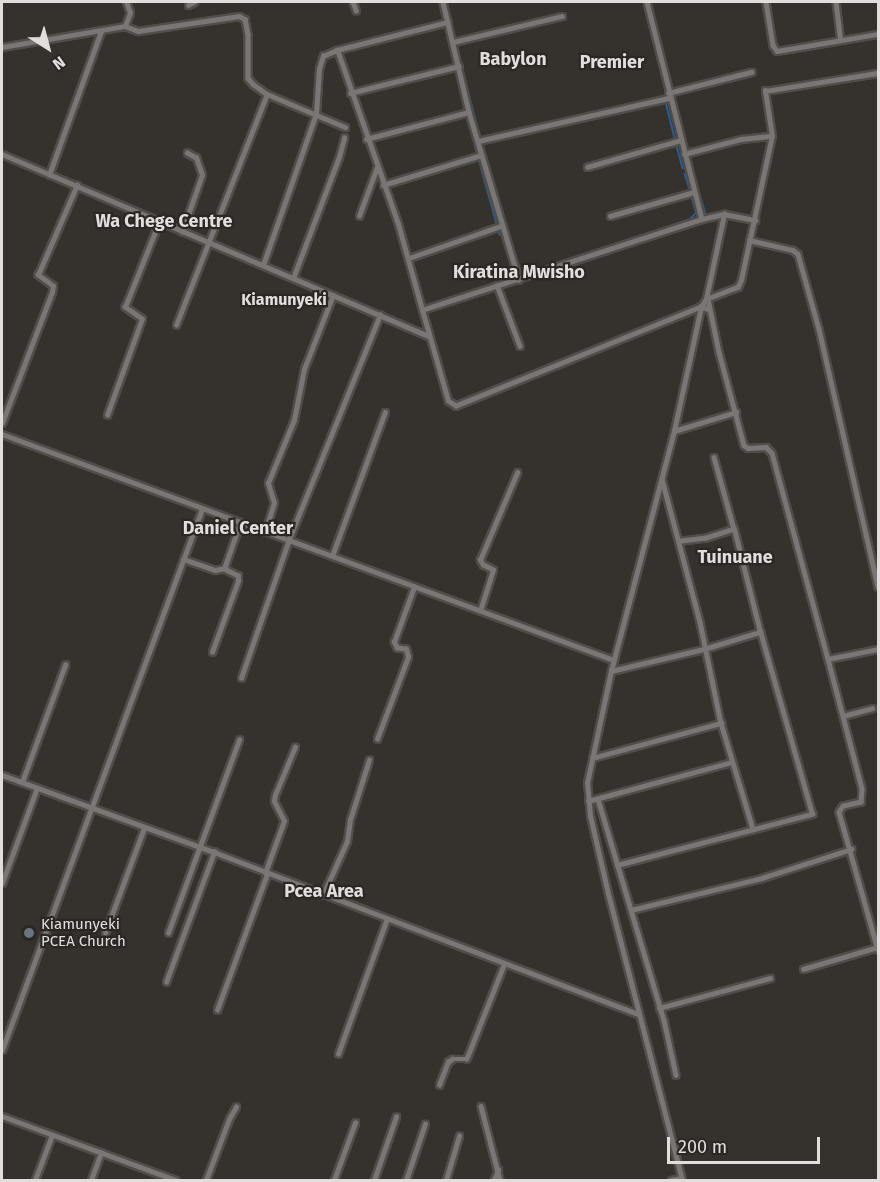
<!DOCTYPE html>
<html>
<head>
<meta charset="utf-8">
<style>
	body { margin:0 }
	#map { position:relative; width:880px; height:1182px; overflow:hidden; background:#35312d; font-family:"Fira Sans",sans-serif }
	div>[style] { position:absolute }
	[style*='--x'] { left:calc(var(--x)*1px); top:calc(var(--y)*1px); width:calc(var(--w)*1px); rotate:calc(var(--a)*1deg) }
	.stream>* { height:1.5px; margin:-0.75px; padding:0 0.75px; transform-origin:0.75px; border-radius:0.75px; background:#225f9b }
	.roads { filter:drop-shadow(2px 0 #514d49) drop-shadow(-2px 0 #514d49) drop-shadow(0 2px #514d49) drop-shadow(0 -2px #514d49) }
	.street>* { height:4.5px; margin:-2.25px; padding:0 2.25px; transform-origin:2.25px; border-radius:2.25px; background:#7a7676 }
	.dots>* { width:16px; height:16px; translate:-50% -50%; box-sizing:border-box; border:3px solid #2b2723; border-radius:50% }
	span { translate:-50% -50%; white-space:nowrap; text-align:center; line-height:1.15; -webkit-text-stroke:4.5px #2b2723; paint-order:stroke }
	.poi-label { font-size:15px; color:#e1dedc }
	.left { translate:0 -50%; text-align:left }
	.neighbourhood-label { font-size:16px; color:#e1dedc; font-weight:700 }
	.quarter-label { font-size:18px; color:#e1dedc; font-weight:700 }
	.frame { position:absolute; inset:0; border:3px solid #e1dedc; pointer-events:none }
	.north { position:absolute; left:18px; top:18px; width:60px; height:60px; -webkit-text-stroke:4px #2b2723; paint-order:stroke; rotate:144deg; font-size:16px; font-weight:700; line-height:24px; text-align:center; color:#e1dedc }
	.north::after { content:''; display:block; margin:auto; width:21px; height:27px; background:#e1dedc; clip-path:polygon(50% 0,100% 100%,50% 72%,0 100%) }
	.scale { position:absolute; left:667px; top:1137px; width:153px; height:27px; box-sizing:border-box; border:3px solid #e1dedc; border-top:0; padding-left:8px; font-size:18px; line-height:21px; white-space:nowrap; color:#e1dedc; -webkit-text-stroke:4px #2b2723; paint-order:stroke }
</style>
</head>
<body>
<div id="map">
	<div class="stream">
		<div style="--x:469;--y:94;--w:28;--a:75"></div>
		<div style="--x:666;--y:102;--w:37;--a:76"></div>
		<div style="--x:467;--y:116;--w:25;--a:74"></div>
		<div style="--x:479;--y:132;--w:6;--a:72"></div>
		<div style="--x:475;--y:144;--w:9;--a:77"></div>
		<div style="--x:483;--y:146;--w:10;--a:79"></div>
		<div style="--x:677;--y:146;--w:23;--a:75"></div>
		<div style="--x:479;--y:159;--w:67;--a:74.5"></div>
		<div style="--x:692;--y:169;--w:47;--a:72.7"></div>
		<div style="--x:685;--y:174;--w:16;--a:72"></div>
		<div style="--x:691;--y:218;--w:7;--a:-45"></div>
		<div style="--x:696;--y:213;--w:19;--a:-106"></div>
		<div style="--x:503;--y:219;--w:55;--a:70.9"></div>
		<div style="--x:678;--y:225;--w:8;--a:-30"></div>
		<div style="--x:499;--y:229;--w:6;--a:81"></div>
		<div style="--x:597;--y:251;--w:20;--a:-18"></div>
		<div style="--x:599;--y:256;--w:94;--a:-18.6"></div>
		<div style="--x:575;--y:265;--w:21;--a:-19"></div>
		<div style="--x:556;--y:270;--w:16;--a:-15"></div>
		<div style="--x:525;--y:274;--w:29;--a:-18"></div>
		<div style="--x:515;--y:284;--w:34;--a:-19"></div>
	</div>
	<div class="roads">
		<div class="street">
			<div style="--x:353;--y:2;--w:9;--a:69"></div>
			<div style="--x:443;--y:2;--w:113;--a:76.7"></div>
			<div style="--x:469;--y:112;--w:175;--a:73.4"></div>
			<div style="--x:647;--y:2;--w:224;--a:75.8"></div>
			<div style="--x:766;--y:2;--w:44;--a:80.8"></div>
			<div style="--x:773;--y:45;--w:7;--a:56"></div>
			<div style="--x:777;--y:51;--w:102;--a:-9.6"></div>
			<div style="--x:836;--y:2;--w:38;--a:83"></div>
			<div style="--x:188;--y:5;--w:7;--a:-27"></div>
			<div style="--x:125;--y:26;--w:14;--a:21"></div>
			<div style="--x:138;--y:31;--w:102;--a:-8.4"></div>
			<div style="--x:239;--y:16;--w:7;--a:27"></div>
			<div style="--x:245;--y:19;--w:15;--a:79"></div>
			<div style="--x:248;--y:34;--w:44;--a:90"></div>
			<div style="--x:248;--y:78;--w:8;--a:50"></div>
			<div style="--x:253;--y:84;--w:17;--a:36"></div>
			<div style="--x:267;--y:94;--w:85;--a:22.9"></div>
			<div style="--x:453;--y:42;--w:112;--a:-13.4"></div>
			<div style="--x:2;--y:47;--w:125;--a:-9.7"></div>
			<div style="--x:125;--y:26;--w:14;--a:-69"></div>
			<div style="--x:130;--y:13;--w:12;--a:-110"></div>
			<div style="--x:350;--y:93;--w:112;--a:-13.9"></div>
			<div style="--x:668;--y:93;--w:86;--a:-14.2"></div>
			<div style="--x:366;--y:139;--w:106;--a:-14.7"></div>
			<div style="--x:478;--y:141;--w:196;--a:-12.7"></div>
			<div style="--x:2;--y:154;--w:463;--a:23.1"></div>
			<div style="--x:684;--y:154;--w:59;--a:-14.7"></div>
			<div style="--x:741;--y:139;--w:31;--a:-6"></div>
			<div style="--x:587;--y:167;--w:98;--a:-16"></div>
			<div style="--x:49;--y:175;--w:153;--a:-70.1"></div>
			<div style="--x:383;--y:185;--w:102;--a:-17"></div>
			<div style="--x:359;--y:216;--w:52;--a:-69.8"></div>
			<div style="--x:610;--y:216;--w:87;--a:-15.9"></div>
			<div style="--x:182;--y:232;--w:60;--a:-70.7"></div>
			<div style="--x:202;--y:175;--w:18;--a:-109"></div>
			<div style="--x:196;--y:158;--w:10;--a:-151"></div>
			<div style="--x:749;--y:240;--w:45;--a:12.8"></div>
			<div style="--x:793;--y:250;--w:6;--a:39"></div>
			<div style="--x:798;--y:254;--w:78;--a:74.4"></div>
			<div style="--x:819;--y:329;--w:264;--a:77.1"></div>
			<div style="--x:409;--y:258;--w:97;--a:-19.2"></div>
			<div style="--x:263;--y:265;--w:160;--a:-70.7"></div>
			<div style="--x:316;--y:114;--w:45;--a:-86.2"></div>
			<div style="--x:319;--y:69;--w:14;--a:-73"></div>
			<div style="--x:323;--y:56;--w:15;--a:-23"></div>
			<div style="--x:293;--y:278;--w:129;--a:-69.2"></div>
			<div style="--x:339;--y:157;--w:20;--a:-75"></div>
			<div style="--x:497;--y:285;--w:65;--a:69.3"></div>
			<div style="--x:706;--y:299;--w:34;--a:-21"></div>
			<div style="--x:738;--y:287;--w:8;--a:-67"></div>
			<div style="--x:741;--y:280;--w:147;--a:-77.9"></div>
			<div style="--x:772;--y:136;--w:46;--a:-98.8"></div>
			<div style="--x:765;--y:91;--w:114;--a:-9.1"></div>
			<div style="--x:708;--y:299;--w:54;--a:78.3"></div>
			<div style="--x:719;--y:352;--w:96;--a:75"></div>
			<div style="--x:744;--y:445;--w:5;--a:37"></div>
			<div style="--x:748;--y:448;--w:18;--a:-3"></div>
			<div style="--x:766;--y:447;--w:8;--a:45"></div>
			<div style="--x:772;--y:453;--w:213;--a:74.8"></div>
			<div style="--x:828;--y:659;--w:134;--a:75.3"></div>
			<div style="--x:862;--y:789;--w:13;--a:94"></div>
			<div style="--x:861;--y:802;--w:18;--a:167"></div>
			<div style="--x:843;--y:806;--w:7;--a:124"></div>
			<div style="--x:839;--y:812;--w:143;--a:74.2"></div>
			<div style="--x:422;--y:310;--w:89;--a:-105.6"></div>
			<div style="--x:398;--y:224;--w:184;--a:-109.3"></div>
			<div style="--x:337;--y:50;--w:114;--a:-14.2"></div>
			<div style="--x:709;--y:310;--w:9;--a:-159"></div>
			<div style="--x:701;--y:307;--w:264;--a:158"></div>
			<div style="--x:456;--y:406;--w:9;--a:-148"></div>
			<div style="--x:448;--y:401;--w:95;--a:-105.9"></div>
			<div style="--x:422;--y:310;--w:294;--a:-18"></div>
			<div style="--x:702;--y:219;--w:23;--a:-13"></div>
			<div style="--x:724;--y:214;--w:32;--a:11"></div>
			<div style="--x:176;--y:325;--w:248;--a:-68.5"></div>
			<div style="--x:107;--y:415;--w:102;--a:-70"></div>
			<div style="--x:142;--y:319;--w:21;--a:-145"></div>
			<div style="--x:125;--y:307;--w:92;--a:-68.2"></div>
			<div style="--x:2;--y:423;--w:140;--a:-69.1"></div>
			<div style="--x:52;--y:292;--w:6;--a:-81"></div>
			<div style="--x:53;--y:286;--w:19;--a:-144"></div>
			<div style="--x:38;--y:275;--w:98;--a:-66.6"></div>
			<div style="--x:674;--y:431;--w:65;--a:-17"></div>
			<div style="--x:2;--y:434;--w:652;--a:20.27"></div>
			<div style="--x:714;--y:457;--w:75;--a:74.5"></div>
			<div style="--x:662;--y:479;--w:148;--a:75.1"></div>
			<div style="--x:700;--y:622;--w:103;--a:78.3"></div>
			<div style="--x:721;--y:723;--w:111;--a:73.2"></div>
			<div style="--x:265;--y:532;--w:30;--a:-73"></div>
			<div style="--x:274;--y:503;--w:21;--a:-107"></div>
			<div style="--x:268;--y:483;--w:68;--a:-67.6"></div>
			<div style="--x:294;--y:420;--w:52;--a:-78.9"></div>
			<div style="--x:304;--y:369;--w:79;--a:-68.6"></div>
			<div style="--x:332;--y:556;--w:153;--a:-69.8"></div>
			<div style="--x:183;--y:559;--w:34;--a:19"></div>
			<div style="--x:215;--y:570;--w:10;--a:-11"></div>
			<div style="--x:480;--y:611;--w:43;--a:-72.4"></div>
			<div style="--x:493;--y:570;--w:11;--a:-153"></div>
			<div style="--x:483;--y:565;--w:6;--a:-121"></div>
			<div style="--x:480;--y:560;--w:95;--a:-67"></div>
			<div style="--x:212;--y:652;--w:76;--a:-69.9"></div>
			<div style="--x:238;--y:581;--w:5;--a:-90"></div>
			<div style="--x:238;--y:576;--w:13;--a:-153"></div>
			<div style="--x:226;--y:570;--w:4;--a:-104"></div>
			<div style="--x:225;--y:566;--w:46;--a:-70.8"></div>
			<div style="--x:828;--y:659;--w:51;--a:-11.3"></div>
			<div style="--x:611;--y:671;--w:96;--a:-13.3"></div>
			<div style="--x:704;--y:649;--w:59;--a:-16.9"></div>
			<div style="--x:760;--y:632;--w:106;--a:-104.2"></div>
			<div style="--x:734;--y:529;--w:29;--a:162"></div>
			<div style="--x:706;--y:538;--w:26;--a:173"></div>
			<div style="--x:241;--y:678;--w:147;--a:-70.9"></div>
			<div style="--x:289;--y:539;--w:242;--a:-67.9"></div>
			<div style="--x:843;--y:716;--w:30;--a:-15"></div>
			<div style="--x:377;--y:739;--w:88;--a:-69.3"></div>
			<div style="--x:408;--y:657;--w:8;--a:-104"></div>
			<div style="--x:406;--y:649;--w:9;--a:-174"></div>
			<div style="--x:397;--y:648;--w:7;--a:-117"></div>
			<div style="--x:394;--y:642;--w:59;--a:-70"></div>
			<div style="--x:592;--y:758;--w:134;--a:-15.2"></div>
			<div style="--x:2;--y:775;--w:226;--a:20"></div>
			<div style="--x:214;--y:852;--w:454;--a:20.9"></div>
			<div style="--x:22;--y:782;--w:125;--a:-69.8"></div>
			<div style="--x:598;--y:799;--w:231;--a:73.4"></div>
			<div style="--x:664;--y:1020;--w:56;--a:77.7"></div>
			<div style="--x:588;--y:801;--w:149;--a:-15.2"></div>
			<div style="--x:617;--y:865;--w:202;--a:-14.7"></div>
			<div style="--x:812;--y:814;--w:189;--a:-105.9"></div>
			<div style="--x:265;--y:873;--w:55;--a:-69.9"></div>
			<div style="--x:284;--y:821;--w:22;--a:-117"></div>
			<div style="--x:274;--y:801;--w:6;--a:-81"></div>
			<div style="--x:275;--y:795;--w:52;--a:-67.4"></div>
			<div style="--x:2;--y:883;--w:101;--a:-69.8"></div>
			<div style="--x:323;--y:895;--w:59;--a:-66"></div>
			<div style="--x:347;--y:841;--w:21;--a:-82"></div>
			<div style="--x:350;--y:820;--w:63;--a:-72.4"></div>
			<div style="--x:631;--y:910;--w:135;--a:-13.7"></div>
			<div style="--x:762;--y:878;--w:94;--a:-18"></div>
			<div style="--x:105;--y:933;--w:112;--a:-69.6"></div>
			<div style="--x:168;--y:933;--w:206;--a:-69.8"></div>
			<div style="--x:803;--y:969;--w:78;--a:-16.3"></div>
			<div style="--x:166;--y:982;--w:139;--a:-69.7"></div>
			<div style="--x:659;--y:1008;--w:115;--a:-15.1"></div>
			<div style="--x:217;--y:1010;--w:145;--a:-69.8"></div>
			<div style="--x:2;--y:1050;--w:577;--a:-69.71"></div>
			<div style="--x:338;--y:1054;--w:144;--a:-70.1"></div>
			<div style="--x:439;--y:1085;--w:25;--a:-69"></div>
			<div style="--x:448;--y:1062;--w:5;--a:-37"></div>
			<div style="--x:452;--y:1059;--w:14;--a:0"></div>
			<div style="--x:466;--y:1059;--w:4;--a:-63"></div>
			<div style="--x:468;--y:1055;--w:98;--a:-68.4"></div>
			<div style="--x:481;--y:1106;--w:76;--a:75.6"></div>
			<div style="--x:2;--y:1116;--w:185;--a:20.2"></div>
			<div style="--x:35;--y:1180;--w:48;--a:-69.3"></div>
			<div style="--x:91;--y:1180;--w:29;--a:-70"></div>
			<div style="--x:206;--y:1180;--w:65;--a:-69.3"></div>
			<div style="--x:229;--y:1119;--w:14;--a:-60"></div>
			<div style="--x:334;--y:1180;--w:61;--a:-69.8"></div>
			<div style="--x:374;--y:1180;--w:67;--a:-70.8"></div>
			<div style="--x:406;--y:1180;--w:59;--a:-71.3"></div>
			<div style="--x:446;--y:1180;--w:46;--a:-73.5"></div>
			<div style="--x:494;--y:1180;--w:11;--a:-68"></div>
			<div style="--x:671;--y:1180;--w:10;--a:-11"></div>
			<div style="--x:682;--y:1180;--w:291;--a:-104.5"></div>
			<div style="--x:609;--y:898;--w:84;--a:-103"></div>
			<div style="--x:590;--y:816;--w:33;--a:-95"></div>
			<div style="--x:587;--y:783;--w:115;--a:-77.9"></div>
			<div style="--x:611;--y:671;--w:248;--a:-75.3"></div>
			<div style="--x:674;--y:431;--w:127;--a:-77.7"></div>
			<div style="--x:701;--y:307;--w:9;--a:-58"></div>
			<div style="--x:706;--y:299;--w:87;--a:-78"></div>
		</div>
	</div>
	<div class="dots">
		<div style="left:29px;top:933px;background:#6b7280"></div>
	</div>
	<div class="poi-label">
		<span class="left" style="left:41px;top:933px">Kiamunyeki<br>PCEA Church</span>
	</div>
	<div class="neighbourhood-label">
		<span style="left:284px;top:300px">Kiamunyeki</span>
	</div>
	<div class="quarter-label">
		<span style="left:513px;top:59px">Babylon</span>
		<span style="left:612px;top:62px">Premier</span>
		<span style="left:164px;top:221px">Wa Chege Centre</span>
		<span style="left:519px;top:272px">Kiratina Mwisho</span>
		<span style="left:238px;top:528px">Daniel Center</span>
		<span style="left:735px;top:557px">Tuinuane</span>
		<span style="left:324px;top:891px">Pcea Area</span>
	</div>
	<div class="frame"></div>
	<div class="north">N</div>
	<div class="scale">200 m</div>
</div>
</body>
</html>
